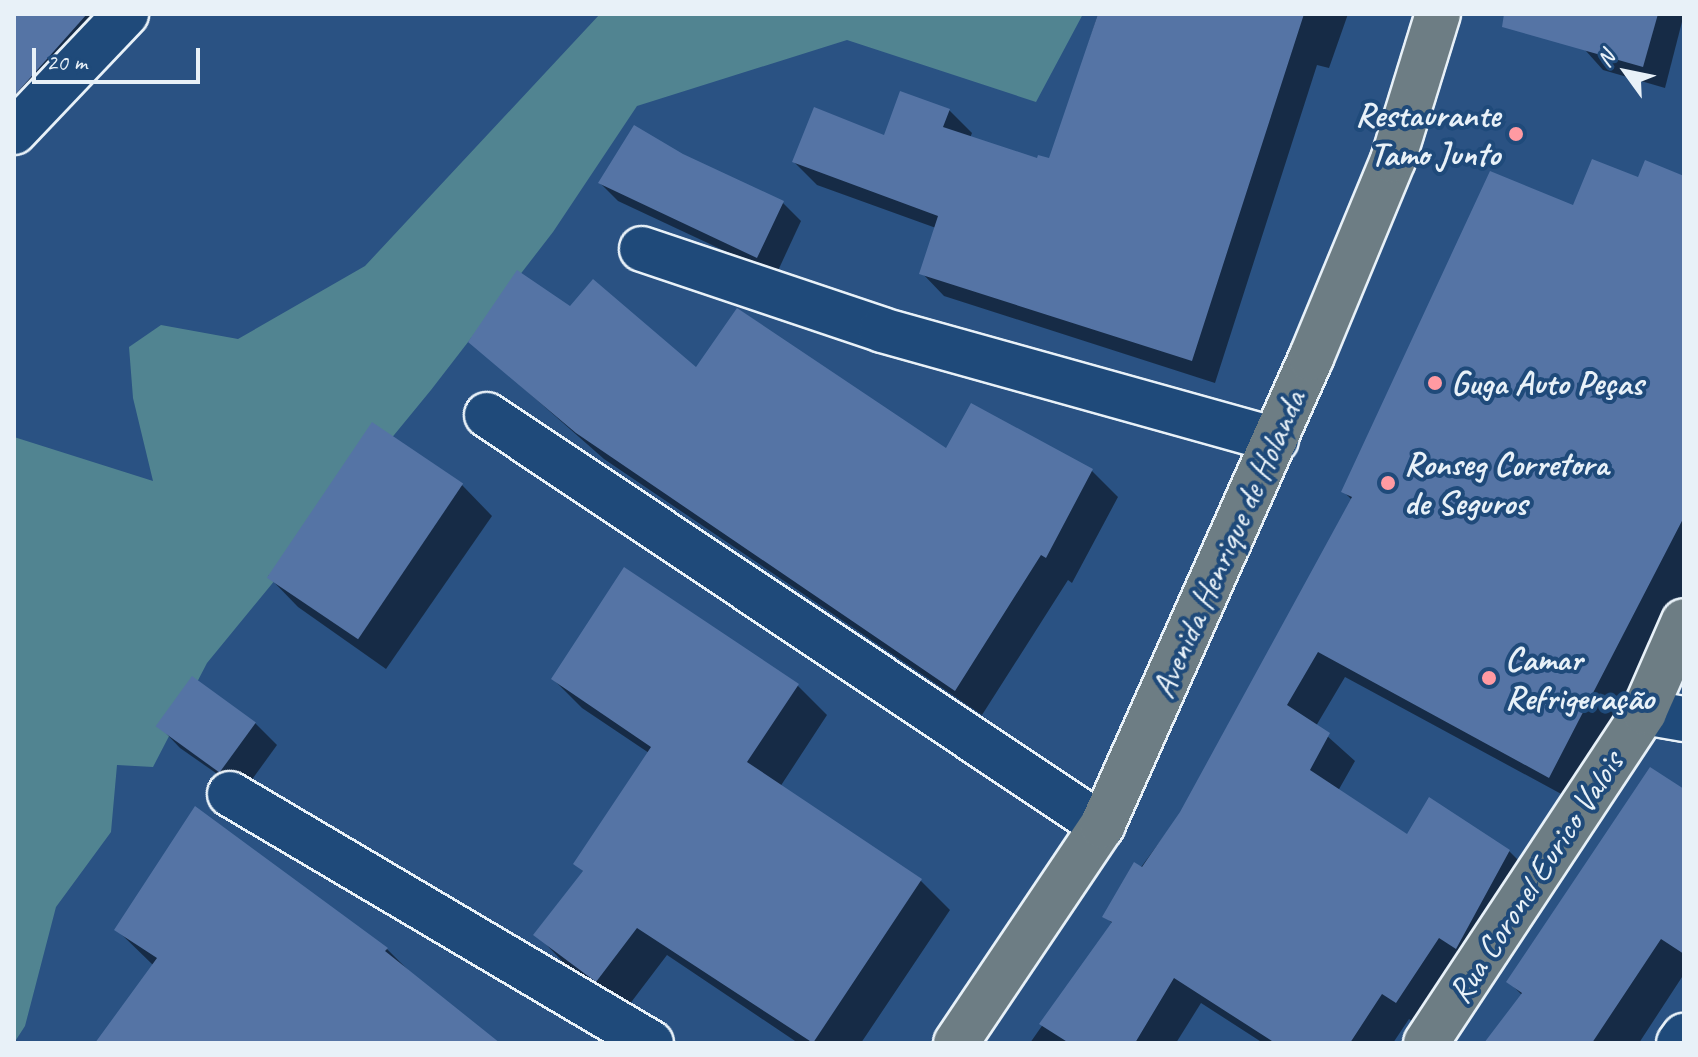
<!DOCTYPE html>
<html>
<head>
<meta charset="utf-8">
<style>
	body { margin:0 }
	#map { position:relative; width:1698px; height:1057px; overflow:hidden; background:#2a5283; font-family:Caveat,sans-serif }
	div>[style] { position:absolute }
	[style*='--x'] { left:calc(var(--x)*1px); top:calc(var(--y)*1px); width:calc(var(--w)*1px); rotate:calc(var(--a)*1deg) }
	.green>* { inset:0; background:#518491 }
	.shadow>* { inset:0; background:#0007 }
	.building>* { inset:0; background:#5574a5; transform-origin:0 0 }
	.roads { filter:drop-shadow(2px 0 #e8f1f8) drop-shadow(-2px 0 #e8f1f8) drop-shadow(0 2px #e8f1f8) drop-shadow(0 -2px #e8f1f8) }
	.minor>* { height:44px; margin:-22px; padding:0 22px; transform-origin:22px; border-radius:22px; background:#1f4a7a }
	.major>* { height:44px; margin:-22px; padding:0 22px; transform-origin:22px; border-radius:22px; background:#6d7d84 }
	.dots>* { width:22px; height:22px; translate:-50% -50%; box-sizing:border-box; border:4px solid #1f4a7a; border-radius:50% }
	span { translate:-50% -50%; white-space:nowrap; text-align:center; line-height:1.15; -webkit-text-stroke:8px #1f4a7a; paint-order:stroke }
	.poi-label { font-size:34px; color:#e8f1f8; font-weight:700 }
	.right { translate:-100% -50%; text-align:right }
	.left { translate:0 -50%; text-align:left }
	.street-label { font-size:34px; color:#e8f1f8 }
	.frame { position:absolute; inset:0; border:16px solid #e8f1f8; pointer-events:none }
	.north { position:absolute; left:1586px; top:32px; width:80px; height:80px; -webkit-text-stroke:6px #1f4a7a; paint-order:stroke; rotate:303deg; font-size:22px; font-weight:700; line-height:32px; text-align:center; color:#e8f1f8 }
	.north::after { content:''; display:block; margin:auto; width:28px; height:36px; background:#e8f1f8; clip-path:polygon(50% 0,100% 100%,50% 72%,0 100%) }
	.scale { position:absolute; left:32px; top:48px; width:168px; height:36px; box-sizing:border-box; border:4px solid #e8f1f8; border-top:0; padding-left:10px; font-size:24px; line-height:28px; white-space:nowrap; color:#e8f1f8; -webkit-text-stroke:6px #1f4a7a; paint-order:stroke }
</style>
</head>
<body>
<div id="map">
	<div class="green">
		<div style="clip-path:polygon(600px 14px,1083px 14px,1036px 102px,847px 40px,637px 106px,553px 232px,431px 390px,207px 663px,153px 767px,117px 765px,111px 832px,56px 907px,25px 1026px,14px 1043px,14px 437px,153px 481px,133px 398px,129px 347px,161px 325px,238px 339px,365px 266px)"></div>
	</div>
	<div class="shadow">
		<div style="clip-path:polygon(14px 14px,120px 14px,14px 140px)"></div>
		<div style="clip-path:polygon(1098px 14px,1348px 14px,1329px 68px,1317px 65px,1215px 383px,944px 296px,922px 273px,936px 228px,817px 185px,794px 162px,885px 138px,949px 110px,972px 133px,970px 138px,1038px 160px,1051px 161px)"></div>
		<div style="clip-path:polygon(1553px 14px,1684px 14px,1665px 88px,1603px 70px)"></div>
		<div style="clip-path:polygon(682px 156px,783px 203px,801px 221px,776px 275px,618px 201px,600px 183px)"></div>
		<div style="clip-path:polygon(1684px 179px,1684px 593px,1576px 802px,1345px 677px,1316px 726px,1355px 761px,1338px 791px,1408px 837px,1509px 851px,1535px 877px,1423px 1028px,1409px 1019px,1393px 1043px,1263px 1043px,1201px 1003px,1176px 1043px,1030px 1043px,1113px 924px,1105px 916px,1181px 813px,1352px 500px,1344px 492px,1574px 208px,1639px 180px)"></div>
		<div style="clip-path:polygon(570px 309px,696px 370px,947px 451px,1092px 471px,1118px 497px,1072px 583px,1068px 580px,982px 715px,604px 459px,471px 342px)"></div>
		<div style="clip-path:polygon(462px 485px,492px 516px,386px 669px,298px 607px,268px 576px)"></div>
		<div style="clip-path:polygon(625px 570px,798px 686px,827px 715px,780px 787px,921px 881px,950px 910px,861px 1043px,798px 1043px,667px 955px,626px 1009px,565px 964px,536px 934px,584px 872px,575px 864px,649px 753px,582px 708px,553px 679px)"></div>
		<div style="clip-path:polygon(255px 723px,277px 745px,243px 792px,180px 748px,159px 726px)"></div>
		<div style="clip-path:polygon(1684px 792px,1684px 974px,1639px 1043px,1487px 1043px,1522px 995px,1509px 982px)"></div>
		<div style="clip-path:polygon(196px 809px,387px 949px,418px 980px,496px 1043px,98px 1043px,154px 966px,116px 929px)"></div>
	</div>
	<div class="building">
		<div style="clip-path:polygon(14px 14px,87px 14px,14px 96px)"></div>
		<div style="clip-path:polygon(1098px 14px,1304px 14px,1192px 361px,919px 274px,938px 216px,792px 162px,814px 107px,884px 135px,900px 91px,950px 109px,943px 127px,1037px 158px,1038px 155px,1049px 158px)"></div>
		<div style="clip-path:polygon(1504px 14px,1658px 14px,1643px 67px,1502px 27px)"></div>
		<div style="clip-path:polygon(634px 125px,683px 154px,784px 201px,757px 258px,598px 183px)"></div>
		<div style="clip-path:polygon(1592px 159px,1638px 177px,1645px 160px,1684px 176px,1684px 517px,1549px 778px,1318px 652px,1287px 705px,1330px 733px,1310px 770px,1407px 834px,1429px 797px,1510px 850px,1456px 949px,1439px 938px,1396px 1003px,1382px 994px,1350px 1043px,1275px 1043px,1174px 978px,1135px 1043px,1069px 1043px,1039px 1024px,1112px 922px,1102px 917px,1134px 862px,1142px 867px,1180px 812px,1352px 497px,1341px 492px,1490px 171px,1573px 205px)"></div>
		<div style="clip-path:polygon(517px 270px,570px 306px,593px 279px,696px 367px,737px 308px,946px 448px,971px 403px,1093px 469px,1046px 558px,1041px 555px,955px 691px,576px 433px,468px 342px)"></div>
		<div style="left:372px;top:422px;width:110px;height:188px;rotate:34deg"></div>
		<div style="clip-path:polygon(624px 567px,799px 684px,747px 762px,922px 879px,813px 1043px,637px 928px,596px 982px,533px 935px,583px 871px,573px 864px,651px 747px,551px 679px)"></div>
		<div style="left:192px;top:676px;width:79px;height:62px;rotate:36deg"></div>
		<div style="clip-path:polygon(1650px 767px,1684px 789px,1684px 954px,1661px 939px,1592px 1043px,1484px 1043px,1522px 993px,1506px 982px)"></div>
		<div style="clip-path:polygon(195px 806px,388px 948px,385px 951px,500px 1043px,95px 1043px,157px 958px,114px 930px)"></div>
	</div>
	<div class="roads">
		<div class="minor">
			<div style="--x:14;--y:132;--w:163;--a:-46.5"></div>
			<div style="--x:642;--y:249;--w:253;--a:18.6"></div>
			<div style="--x:882;--y:330;--w:409;--a:15.6"></div>
			<div style="--x:487;--y:415;--w:740;--a:33.75"></div>
			<div style="--x:1644;--y:712;--w:41;--a:9.9"></div>
			<div style="--x:230;--y:794;--w:489;--a:30.6"></div>
			<div style="--x:1679;--y:1043;--w:9;--a:-54"></div>
		</div>
		<div class="major">
			<div style="--x:956;--y:1043;--w:262;--a:-56.1"></div>
			<div style="--x:1102;--y:826;--w:513;--a:-65.94"></div>
			<div style="--x:1311;--y:358;--w:214;--a:-67.5"></div>
			<div style="--x:1393;--y:160;--w:153;--a:-72.9"></div>
			<div style="--x:1426;--y:1043;--w:396;--a:-56.6"></div>
			<div style="--x:1644;--y:712;--w:99;--a:-66.3"></div>
		</div>
	</div>
	<div class="dots">
		<div style="left:1516px;top:134px;background:#ff9aa2"></div>
		<div style="left:1435px;top:383px;background:#ff9aa2"></div>
		<div style="left:1388px;top:483px;background:#ff9aa2"></div>
		<div style="left:1489px;top:678px;background:#ff9aa2"></div>
	</div>
	<div class="poi-label">
		<span class="right" style="left:1500px;top:134px">Restaurante<br>Tamo Junto</span>
		<span class="left" style="left:1451px;top:383px">Guga Auto Peças</span>
		<span class="left" style="left:1404px;top:483px">Ronseg Corretora<br>de Seguros</span>
		<span class="left" style="left:1505px;top:678px">Camar<br>Refrigeração</span>
	</div>
	<div class="street-label">
		<span style="left:1228px;top:544px;rotate:-66deg">Avenida Henrique de Holanda</span>
		<span style="left:1535px;top:877px;rotate:-57deg">Rua Coronel Eurico Valois</span>
	</div>
	<div class="frame"></div>
	<div class="north">N</div>
	<div class="scale">20 m</div>
</div>
</body>
</html>
